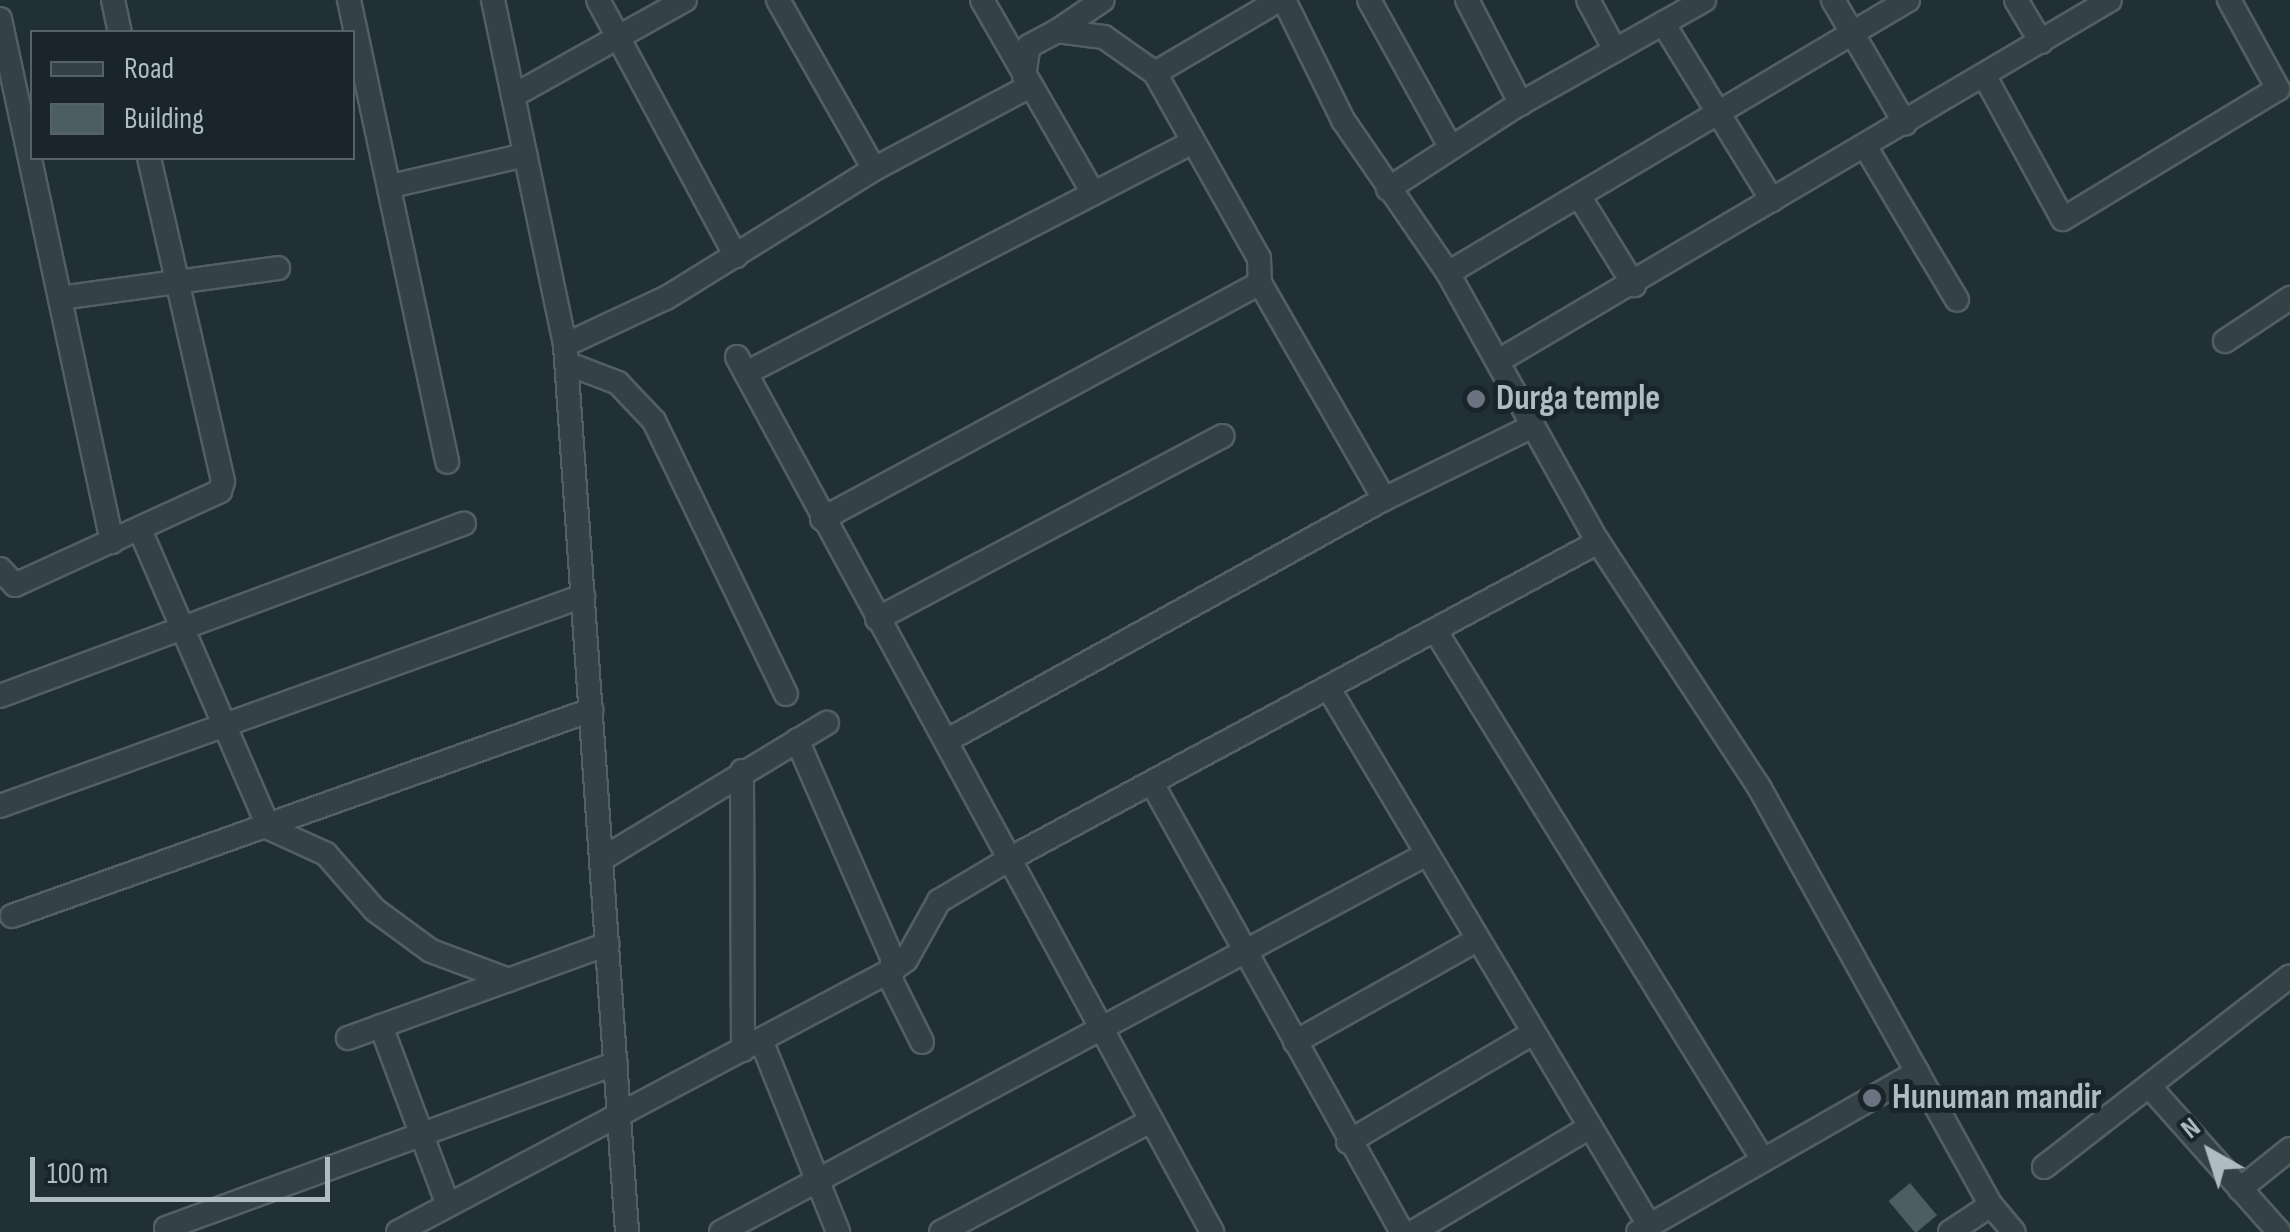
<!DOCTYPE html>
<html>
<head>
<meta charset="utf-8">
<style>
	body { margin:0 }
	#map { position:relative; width:2290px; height:1232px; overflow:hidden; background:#212f36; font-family:"Sofia Sans Condensed",sans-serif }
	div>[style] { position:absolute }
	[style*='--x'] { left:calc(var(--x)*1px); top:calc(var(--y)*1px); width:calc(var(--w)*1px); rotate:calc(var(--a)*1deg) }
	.building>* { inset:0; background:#4c5d64; transform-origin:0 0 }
	.roads { filter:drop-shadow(2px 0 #525f64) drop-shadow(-2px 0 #525f64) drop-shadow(0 2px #525f64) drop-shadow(0 -2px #525f64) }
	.minor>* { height:22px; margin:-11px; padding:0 11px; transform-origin:11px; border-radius:11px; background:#344146 }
	.dots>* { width:28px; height:28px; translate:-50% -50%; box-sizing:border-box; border:5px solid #1a252b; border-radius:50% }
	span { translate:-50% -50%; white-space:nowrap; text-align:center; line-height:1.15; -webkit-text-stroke:10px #1a252b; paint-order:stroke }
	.poi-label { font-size:35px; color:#afbcc3; font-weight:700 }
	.left { translate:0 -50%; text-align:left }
	.legend { position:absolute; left:30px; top:30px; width:325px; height:130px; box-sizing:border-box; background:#1a252b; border:2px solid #566168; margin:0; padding:12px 18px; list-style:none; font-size:30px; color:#afbcc3 }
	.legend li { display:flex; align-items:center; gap:20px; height:50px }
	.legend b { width:50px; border:2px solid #566168 }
	.north { position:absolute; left:2160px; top:1102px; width:100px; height:100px; -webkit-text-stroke:8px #1a252b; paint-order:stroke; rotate:321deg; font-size:28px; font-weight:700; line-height:40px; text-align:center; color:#afbcc3 }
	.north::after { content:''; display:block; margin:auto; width:35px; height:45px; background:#afbcc3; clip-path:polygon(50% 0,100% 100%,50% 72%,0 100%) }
	.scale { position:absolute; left:30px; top:1157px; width:300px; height:45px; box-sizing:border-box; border:5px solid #afbcc3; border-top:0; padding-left:12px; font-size:30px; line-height:35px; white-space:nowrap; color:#afbcc3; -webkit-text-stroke:8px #1a252b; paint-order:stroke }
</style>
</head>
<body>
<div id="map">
	<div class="building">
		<div style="left:1910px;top:1183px;width:42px;height:28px;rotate:50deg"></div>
	</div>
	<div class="roads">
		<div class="minor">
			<div style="--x:113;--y:0;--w:33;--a:78"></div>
			<div style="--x:349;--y:0;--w:472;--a:78"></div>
			<div style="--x:493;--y:0;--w:352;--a:78.2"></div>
			<div style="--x:565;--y:345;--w:889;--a:86"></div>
			<div style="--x:598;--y:0;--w:291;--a:61.7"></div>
			<div style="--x:778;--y:0;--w:194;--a:60.4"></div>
			<div style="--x:982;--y:0;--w:223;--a:60.1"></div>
			<div style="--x:1284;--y:0;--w:134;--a:63.8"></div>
			<div style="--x:1343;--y:120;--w:186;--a:55.5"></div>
			<div style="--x:1448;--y:273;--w:308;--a:60.9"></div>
			<div style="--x:1598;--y:542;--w:293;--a:56.7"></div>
			<div style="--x:1759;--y:787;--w:478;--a:61"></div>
			<div style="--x:1991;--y:1205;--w:35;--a:50"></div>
			<div style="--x:1369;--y:0;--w:169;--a:61"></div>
			<div style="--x:1467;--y:0;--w:117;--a:62.6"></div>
			<div style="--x:1588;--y:0;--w:57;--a:61.6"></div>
			<div style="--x:1833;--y:0;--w:143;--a:59.7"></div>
			<div style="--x:2016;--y:0;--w:49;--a:59.2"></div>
			<div style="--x:0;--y:19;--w:535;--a:77.91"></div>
			<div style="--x:1663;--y:23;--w:208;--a:58.4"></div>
			<div style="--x:1057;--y:31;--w:55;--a:-34"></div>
			<div style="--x:1155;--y:73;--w:212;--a:60.7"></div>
			<div style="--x:1259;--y:258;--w:25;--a:88"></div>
			<div style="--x:1260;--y:283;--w:249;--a:60.1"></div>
			<div style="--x:1984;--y:75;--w:164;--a:61.3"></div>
			<div style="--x:2063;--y:219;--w:251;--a:-31.2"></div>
			<div style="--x:2278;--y:89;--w:102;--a:-118.8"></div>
			<div style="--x:1024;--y:76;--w:30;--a:-81"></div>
			<div style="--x:1029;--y:46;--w:32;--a:-28"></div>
			<div style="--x:1057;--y:31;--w:47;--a:7.3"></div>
			<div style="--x:1104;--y:37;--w:62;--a:35.2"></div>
			<div style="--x:1155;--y:73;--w:144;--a:-30.5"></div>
			<div style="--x:513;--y:96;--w:197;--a:-29.2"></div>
			<div style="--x:1865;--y:146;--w:179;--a:59.1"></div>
			<div style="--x:391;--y:186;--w:138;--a:-13"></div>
			<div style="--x:1388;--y:189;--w:153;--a:-33"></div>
			<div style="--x:1516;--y:106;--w:216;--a:-29.4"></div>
			<div style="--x:1579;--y:196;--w:105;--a:58.3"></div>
			<div style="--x:1448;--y:273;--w:535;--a:-30.69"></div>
			<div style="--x:60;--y:298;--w:220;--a:-7.8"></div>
			<div style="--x:2225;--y:341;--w:78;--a:-33.5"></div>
			<div style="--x:565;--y:345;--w:111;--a:-25"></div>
			<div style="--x:666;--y:298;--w:245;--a:-31.8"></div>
			<div style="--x:874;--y:169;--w:177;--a:-28"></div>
			<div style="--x:737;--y:357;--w:996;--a:61.5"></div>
			<div style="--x:1500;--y:360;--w:708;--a:-30.55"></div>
			<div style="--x:566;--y:363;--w:56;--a:21"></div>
			<div style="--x:618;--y:383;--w:52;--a:46.5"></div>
			<div style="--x:654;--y:421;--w:303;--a:64.2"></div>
			<div style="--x:746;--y:373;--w:503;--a:-27.33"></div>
			<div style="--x:822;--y:519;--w:498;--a:-28.3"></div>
			<div style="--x:140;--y:530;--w:325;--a:66.6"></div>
			<div style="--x:269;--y:828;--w:63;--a:24.5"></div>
			<div style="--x:326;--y:854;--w:74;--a:48.8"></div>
			<div style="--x:375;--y:910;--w:69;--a:36.2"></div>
			<div style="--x:431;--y:951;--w:83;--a:20.4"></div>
			<div style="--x:0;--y:569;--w:22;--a:47"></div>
			<div style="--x:15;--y:585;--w:226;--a:-24.6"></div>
			<div style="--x:220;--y:491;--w:10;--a:-73"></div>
			<div style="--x:223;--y:481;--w:331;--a:-102.9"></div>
			<div style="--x:877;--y:619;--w:391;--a:-27.9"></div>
			<div style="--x:1435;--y:630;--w:623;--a:58.25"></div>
			<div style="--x:1329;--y:689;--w:624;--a:59.16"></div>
			<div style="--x:0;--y:696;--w:495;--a:-20.4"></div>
			<div style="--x:797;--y:740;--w:237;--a:66.4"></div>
			<div style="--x:892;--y:957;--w:25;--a:90"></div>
			<div style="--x:892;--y:982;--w:67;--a:63.4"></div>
			<div style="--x:946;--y:741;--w:500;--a:-28.92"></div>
			<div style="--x:1384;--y:499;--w:166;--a:-26.1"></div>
			<div style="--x:742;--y:771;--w:279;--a:89.8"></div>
			<div style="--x:1153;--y:785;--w:512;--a:60.88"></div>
			<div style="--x:0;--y:806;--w:620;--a:-19.81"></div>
			<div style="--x:602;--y:859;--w:263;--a:-31.2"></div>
			<div style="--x:12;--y:916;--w:615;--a:-19.58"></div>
			<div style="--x:381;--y:1026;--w:191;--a:69.5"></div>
			<div style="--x:348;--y:1038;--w:276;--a:-19.9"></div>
			<div style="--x:761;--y:1040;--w:207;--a:68.1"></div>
			<div style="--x:1295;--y:1042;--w:206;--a:-29.3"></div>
			<div style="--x:2149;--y:1086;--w:195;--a:48.3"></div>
			<div style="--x:1348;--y:1142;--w:212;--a:-30.5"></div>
			<div style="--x:2044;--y:1167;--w:311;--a:-37.8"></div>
			<div style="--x:2240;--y:1189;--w:64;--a:-38.7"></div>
			<div style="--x:166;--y:1228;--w:479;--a:-20.1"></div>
			<div style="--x:398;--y:1232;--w:559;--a:-27.94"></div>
			<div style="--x:892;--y:970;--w:17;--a:-36"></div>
			<div style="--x:906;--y:960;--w:68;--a:-60.8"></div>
			<div style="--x:939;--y:901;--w:84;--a:-30.8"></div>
			<div style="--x:1011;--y:858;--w:667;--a:-28.29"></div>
			<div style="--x:721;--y:1232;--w:801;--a:-28.17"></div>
			<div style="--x:941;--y:1232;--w:238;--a:-27.9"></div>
			<div style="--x:1413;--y:1232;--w:204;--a:-30.7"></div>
			<div style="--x:1638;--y:1232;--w:322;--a:-29.8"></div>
			<div style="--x:1950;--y:1232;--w:49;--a:-33.4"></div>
		</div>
	</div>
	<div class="dots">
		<div style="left:1476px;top:399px;background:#6b7280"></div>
		<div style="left:1872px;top:1098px;background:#6b7280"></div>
	</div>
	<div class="poi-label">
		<span class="left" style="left:1496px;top:399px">Durga temple</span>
		<span class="left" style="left:1892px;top:1098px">Hunuman mandir</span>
	</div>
	<ul class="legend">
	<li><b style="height:12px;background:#344146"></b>Road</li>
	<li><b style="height:28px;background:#4c5d64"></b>Building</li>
	</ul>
	<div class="north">N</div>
	<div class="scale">100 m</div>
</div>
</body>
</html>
